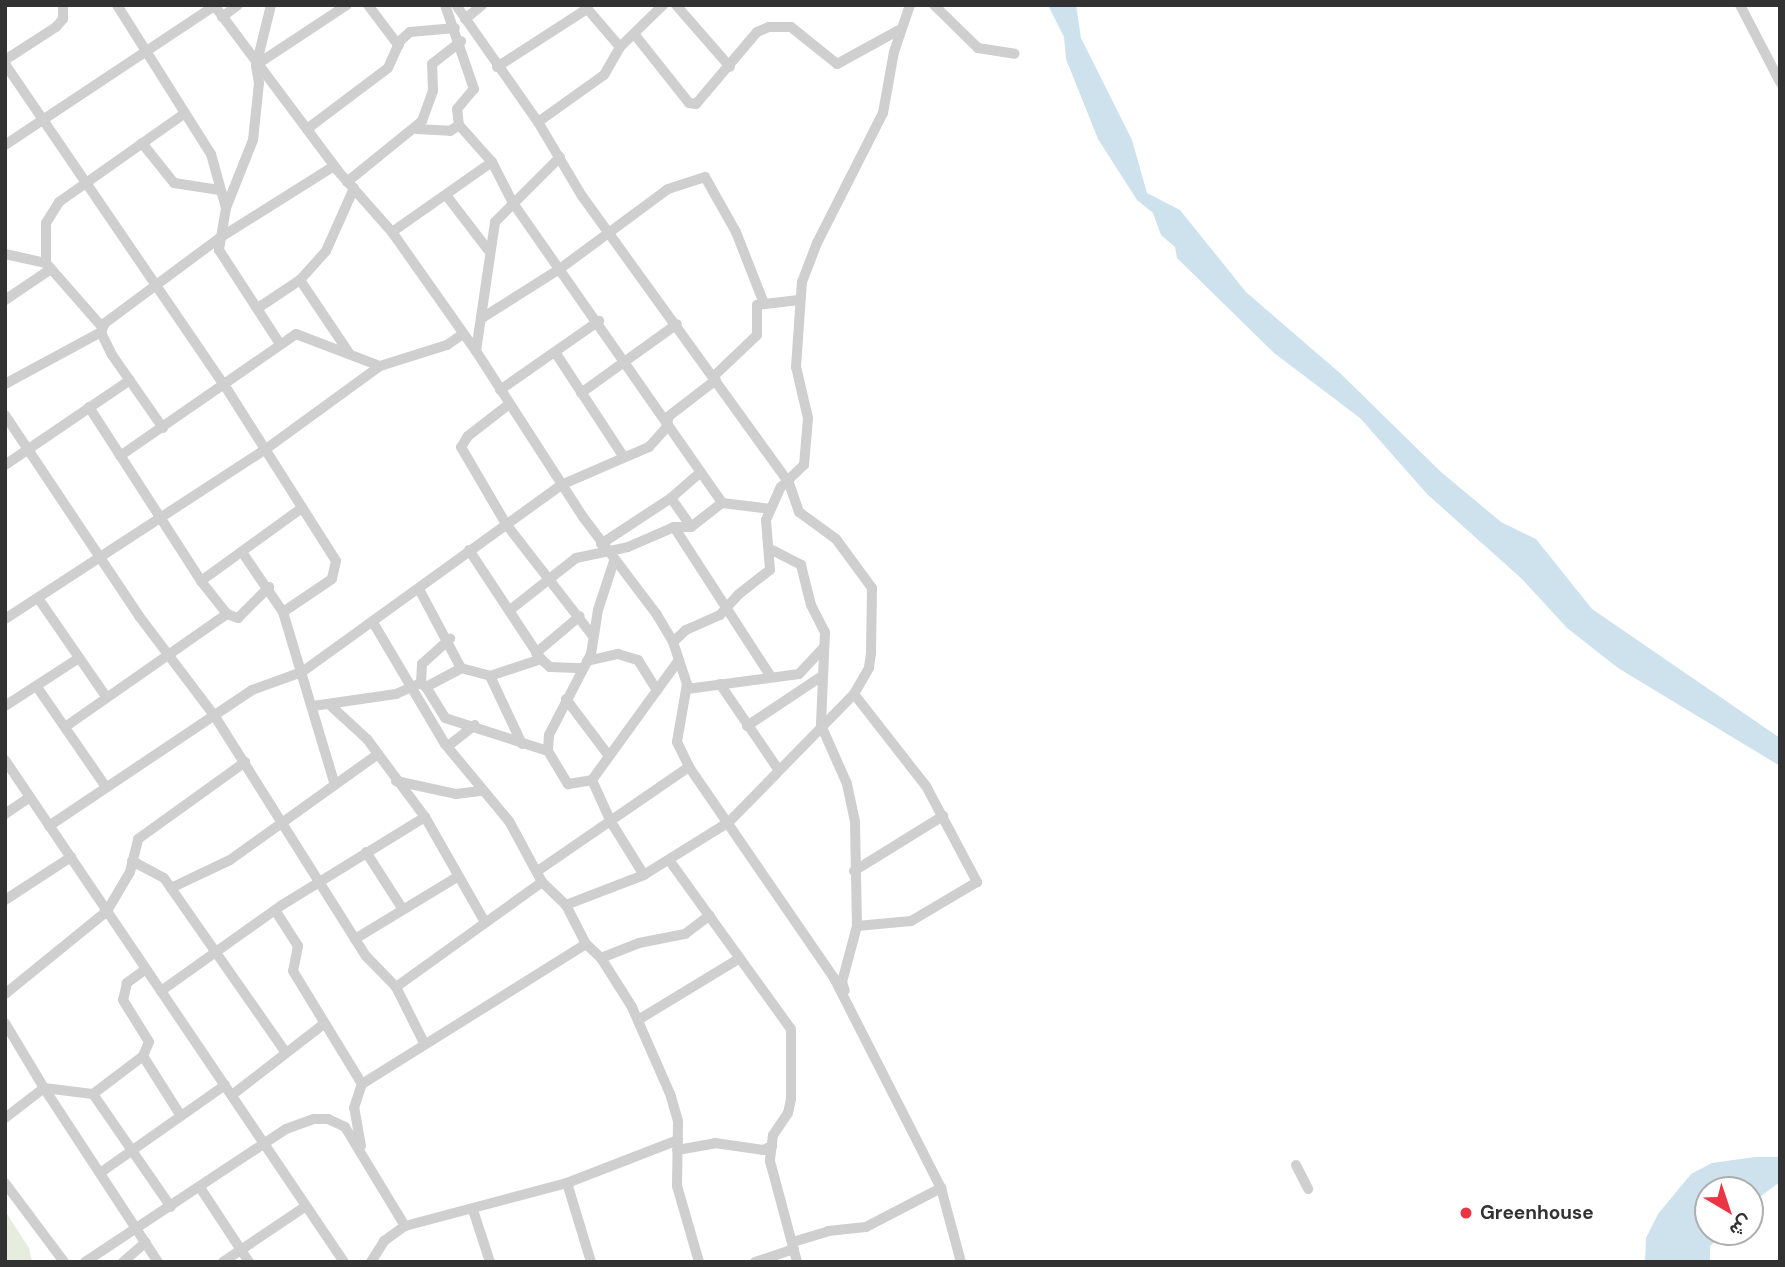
<!DOCTYPE html>
<html>
<head>
<meta charset="utf-8">
<style>
	body { margin:0 }
	#map { position:relative; width:1785px; height:1267px; overflow:hidden; background:#fff; font-family:"DM Sans",Vazirmatn,sans-serif }
	div>[style] { position:absolute }
	[style*='--x'] { left:calc(var(--x)*1px); top:calc(var(--y)*1px); width:calc(var(--w)*1px); rotate:calc(var(--a)*1deg) }
	.green>* { inset:0; background:#e6ecde }
	.water>* { inset:0; background:#cee2ee }
	.minor>* { height:10px; margin:-5px; padding:0 5px; transform-origin:5px; border-radius:5px; background:#cfcfcf }
	.dots>* { width:19px; height:19px; translate:-50% -50%; box-sizing:border-box; border:4px solid #fff; border-radius:50% }
	span { translate:-50% -50%; white-space:nowrap; text-align:center; line-height:1.15; -webkit-text-stroke:7px #fff; paint-order:stroke }
	.poi-label { font-size:19px; color:#323232; font-weight:700 }
	.left { translate:0 -50%; text-align:left }
	.frame { position:absolute; inset:0; border:7px solid #323232; pointer-events:none }
	.north { position:absolute; left:1694px; top:1176px; width:70px; height:70px; box-sizing:border-box; background:#fff; border:2px solid #adadad; border-radius:50%; rotate:141deg; font-size:19px; font-weight:700; line-height:28px; text-align:center; color:#323232 }
	.north::after { content:''; display:block; margin:auto; width:24px; height:32px; background:#e93544; clip-path:polygon(50% 0,100% 100%,50% 72%,0 100%) }
</style>
</head>
<body>
<div id="map">
	<div class="green">
		<div style="clip-path:polygon(5px 1211px,29px 1248px,32px 1262px,5px 1262px)"></div>
	</div>
	<div class="water">
		<div style="clip-path:polygon(1048px 5px,1076px 5px,1081px 38px,1132px 140px,1147px 193px,1180px 210px,1246px 292px,1341px 374px,1441px 472px,1501px 522px,1536px 539px,1592px 609px,1780px 738px,1780px 766px,1618px 668px,1567px 628px,1522px 579px,1427px 494px,1360px 418px,1274px 353px,1177px 258px,1175px 247px,1161px 235px,1153px 213px,1137px 200px,1098px 139px,1066px 59px,1064px 37px)"></div>
		<div style="clip-path:polygon(1755px 1157px,1780px 1157px,1780px 1182px,1750px 1204px,1750px 1190px,1708px 1190px,1708px 1232px,1725px 1232px,1710px 1246px,1710px 1262px,1645px 1262px,1646px 1238px,1658px 1214px,1691px 1174px,1712px 1163px)"></div>
	</div>
	<div class="minor">
		<div style="--x:117;--y:5;--w:176;--a:57.8"></div>
		<div style="--x:211;--y:154;--w:56;--a:74.5"></div>
		<div style="--x:214;--y:5;--w:207;--a:53.2"></div>
		<div style="--x:338;--y:171;--w:81;--a:48.5"></div>
		<div style="--x:392;--y:232;--w:146;--a:54.8"></div>
		<div style="--x:476;--y:351;--w:197;--a:57.2"></div>
		<div style="--x:583;--y:517;--w:123;--a:52.9"></div>
		<div style="--x:657;--y:615;--w:31;--a:59"></div>
		<div style="--x:673;--y:642;--w:44;--a:71.6"></div>
		<div style="--x:687;--y:684;--w:59;--a:99.8"></div>
		<div style="--x:677;--y:742;--w:28;--a:64"></div>
		<div style="--x:689;--y:767;--w:256;--a:55.5"></div>
		<div style="--x:834;--y:978;--w:236;--a:63"></div>
		<div style="--x:941;--y:1188;--w:77;--a:74.9"></div>
		<div style="--x:271;--y:5;--w:63;--a:103.8"></div>
		<div style="--x:256;--y:66;--w:17;--a:80"></div>
		<div style="--x:259;--y:83;--w:57;--a:96"></div>
		<div style="--x:253;--y:140;--w:73;--a:111.7"></div>
		<div style="--x:226;--y:208;--w:43;--a:99.5"></div>
		<div style="--x:219;--y:250;--w:112;--a:57"></div>
		<div style="--x:368;--y:5;--w:51;--a:52.9"></div>
		<div style="--x:456;--y:5;--w:143;--a:55"></div>
		<div style="--x:538;--y:122;--w:86;--a:59.3"></div>
		<div style="--x:582;--y:196;--w:354;--a:54.2"></div>
		<div style="--x:789;--y:483;--w:31;--a:71"></div>
		<div style="--x:799;--y:512;--w:46;--a:36.1"></div>
		<div style="--x:836;--y:539;--w:61;--a:53.7"></div>
		<div style="--x:872;--y:588;--w:65;--a:90.9"></div>
		<div style="--x:871;--y:653;--w:15;--a:98"></div>
		<div style="--x:869;--y:668;--w:30;--a:120"></div>
		<div style="--x:854;--y:694;--w:179;--a:134.3"></div>
		<div style="--x:729;--y:822;--w:100;--a:148.1"></div>
		<div style="--x:644;--y:875;--w:84;--a:159"></div>
		<div style="--x:584;--y:5;--w:55;--a:49.4"></div>
		<div style="--x:620;--y:47;--w:60;--a:-44.3"></div>
		<div style="--x:676;--y:5;--w:82;--a:48.9"></div>
		<div style="--x:934;--y:5;--w:62;--a:44.3"></div>
		<div style="--x:978;--y:48;--w:37;--a:9"></div>
		<div style="--x:1740;--y:5;--w:87;--a:62.5"></div>
		<div style="--x:222;--y:17;--w:20;--a:-37"></div>
		<div style="--x:465;--y:19;--w:22;--a:-39"></div>
		<div style="--x:635;--y:35;--w:87;--a:51.5"></div>
		<div style="--x:689;--y:103;--w:7;--a:8"></div>
		<div style="--x:696;--y:104;--w:94;--a:-49.7"></div>
		<div style="--x:757;--y:32;--w:13;--a:-23"></div>
		<div style="--x:769;--y:27;--w:22;--a:0"></div>
		<div style="--x:791;--y:27;--w:59;--a:38.8"></div>
		<div style="--x:837;--y:64;--w:71;--a:-28.7"></div>
		<div style="--x:5;--y:60;--w:61;--a:-32.9"></div>
		<div style="--x:56;--y:27;--w:11;--a:-49"></div>
		<div style="--x:63;--y:19;--w:14;--a:-90"></div>
		<div style="--x:259;--y:63;--w:105;--a:-33.4"></div>
		<div style="--x:5;--y:64;--w:390;--a:55.7"></div>
		<div style="--x:225;--y:386;--w:207;--a:57.6"></div>
		<div style="--x:336;--y:561;--w:18;--a:103"></div>
		<div style="--x:332;--y:579;--w:59;--a:146"></div>
		<div style="--x:497;--y:67;--w:107;--a:-32.8"></div>
		<div style="--x:538;--y:122;--w:81;--a:-35.5"></div>
		<div style="--x:604;--y:75;--w:32;--a:-60"></div>
		<div style="--x:459;--y:125;--w:50;--a:48.3"></div>
		<div style="--x:492;--y:162;--w:46;--a:62.9"></div>
		<div style="--x:513;--y:203;--w:366;--a:55.1"></div>
		<div style="--x:307;--y:129;--w:101;--a:-37"></div>
		<div style="--x:388;--y:68;--w:30;--a:-66"></div>
		<div style="--x:400;--y:41;--w:13;--a:-42"></div>
		<div style="--x:410;--y:32;--w:45;--a:-5.1"></div>
		<div style="--x:416;--y:129;--w:34;--a:3"></div>
		<div style="--x:450;--y:131;--w:11;--a:-34"></div>
		<div style="--x:459;--y:125;--w:16;--a:-97"></div>
		<div style="--x:457;--y:109;--w:26;--a:-50"></div>
		<div style="--x:474;--y:89;--w:89;--a:-109"></div>
		<div style="--x:142;--y:143;--w:51;--a:51.3"></div>
		<div style="--x:174;--y:183;--w:46;--a:8.8"></div>
		<div style="--x:5;--y:145;--w:251;--a:-33.6"></div>
		<div style="--x:347;--y:182;--w:97;--a:-39.1"></div>
		<div style="--x:422;--y:121;--w:32;--a:-70"></div>
		<div style="--x:433;--y:91;--w:27;--a:-92"></div>
		<div style="--x:432;--y:64;--w:37;--a:-38"></div>
		<div style="--x:446;--y:195;--w:69;--a:52.6"></div>
		<div style="--x:392;--y:232;--w:122;--a:-35"></div>
		<div style="--x:5;--y:254;--w:42;--a:12.4"></div>
		<div style="--x:300;--y:280;--w:88;--a:56.1"></div>
		<div style="--x:5;--y:300;--w:55;--a:-34"></div>
		<div style="--x:258;--y:308;--w:50;--a:-33.7"></div>
		<div style="--x:300;--y:280;--w:39;--a:-48"></div>
		<div style="--x:326;--y:251;--w:69;--a:-66"></div>
		<div style="--x:482;--y:318;--w:93;--a:-32.3"></div>
		<div style="--x:561;--y:268;--w:133;--a:-36.4"></div>
		<div style="--x:668;--y:189;--w:39;--a:-18"></div>
		<div style="--x:705;--y:177;--w:63;--a:60.6"></div>
		<div style="--x:736;--y:232;--w:74;--a:68.6"></div>
		<div style="--x:102;--y:327;--w:85;--a:-131.2"></div>
		<div style="--x:46;--y:263;--w:40;--a:-90"></div>
		<div style="--x:46;--y:223;--w:25;--a:-58"></div>
		<div style="--x:59;--y:202;--w:154;--a:-35.2"></div>
		<div style="--x:476;--y:351;--w:130;--a:-81.6"></div>
		<div style="--x:495;--y:222;--w:92;--a:-45"></div>
		<div style="--x:555;--y:352;--w:124;--a:56.8"></div>
		<div style="--x:714;--y:376;--w:59;--a:-43.6"></div>
		<div style="--x:757;--y:335;--w:30;--a:-90"></div>
		<div style="--x:757;--y:305;--w:42;--a:-6.8"></div>
		<div style="--x:5;--y:384;--w:109;--a:-28.4"></div>
		<div style="--x:500;--y:390;--w:121;--a:-34.9"></div>
		<div style="--x:581;--y:393;--w:118;--a:-35.7"></div>
		<div style="--x:508;--y:405;--w:51;--a:142.2"></div>
		<div style="--x:468;--y:436;--w:13;--a:122"></div>
		<div style="--x:461;--y:447;--w:89;--a:59.7"></div>
		<div style="--x:506;--y:524;--w:142;--a:52.2"></div>
		<div style="--x:89;--y:407;--w:207;--a:57.2"></div>
		<div style="--x:201;--y:581;--w:42;--a:51.8"></div>
		<div style="--x:227;--y:614;--w:12;--a:20"></div>
		<div style="--x:238;--y:618;--w:44;--a:-45"></div>
		<div style="--x:5;--y:415;--w:242;--a:56.3"></div>
		<div style="--x:139;--y:616;--w:124;--a:52.9"></div>
		<div style="--x:214;--y:715;--w:285;--a:57.8"></div>
		<div style="--x:366;--y:956;--w:43;--a:45.9"></div>
		<div style="--x:396;--y:987;--w:63;--a:63.4"></div>
		<div style="--x:163;--y:428;--w:89;--a:-124.9"></div>
		<div style="--x:112;--y:355;--w:25;--a:-116"></div>
		<div style="--x:101;--y:332;--w:10;--a:-66"></div>
		<div style="--x:105;--y:323;--w:144;--a:-36.6"></div>
		<div style="--x:221;--y:237;--w:133;--a:-32.1"></div>
		<div style="--x:120;--y:456;--w:214;--a:-34.7"></div>
		<div style="--x:296;--y:334;--w:90;--a:20.9"></div>
		<div style="--x:5;--y:465;--w:151;--a:-34.2"></div>
		<div style="--x:671;--y:498;--w:35;--a:55"></div>
		<div style="--x:674;--y:527;--w:179;--a:57.1"></div>
		<div style="--x:601;--y:544;--w:84;--a:-33.3"></div>
		<div style="--x:671;--y:498;--w:38;--a:-41"></div>
		<div style="--x:469;--y:550;--w:131;--a:56.6"></div>
		<div style="--x:772;--y:550;--w:33;--a:27"></div>
		<div style="--x:801;--y:565;--w:41;--a:76"></div>
		<div style="--x:811;--y:605;--w:30;--a:63"></div>
		<div style="--x:825;--y:632;--w:93;--a:92.5"></div>
		<div style="--x:821;--y:725;--w:64;--a:66.2"></div>
		<div style="--x:847;--y:784;--w:39;--a:78"></div>
		<div style="--x:855;--y:822;--w:104;--a:88.9"></div>
		<div style="--x:857;--y:926;--w:58;--a:105"></div>
		<div style="--x:842;--y:982;--w:9;--a:72"></div>
		<div style="--x:242;--y:552;--w:73;--a:55.7"></div>
		<div style="--x:283;--y:612;--w:177;--a:73.3"></div>
		<div style="--x:614;--y:561;--w:52;--a:108.1"></div>
		<div style="--x:598;--y:610;--w:45;--a:99"></div>
		<div style="--x:591;--y:654;--w:91;--a:117.4"></div>
		<div style="--x:549;--y:735;--w:16;--a:94"></div>
		<div style="--x:548;--y:751;--w:39;--a:59"></div>
		<div style="--x:568;--y:784;--w:24;--a:-9"></div>
		<div style="--x:592;--y:780;--w:148;--a:-54.1"></div>
		<div style="--x:201;--y:581;--w:125;--a:-35.9"></div>
		<div style="--x:419;--y:589;--w:89;--a:62"></div>
		<div style="--x:38;--y:598;--w:121;--a:55.4"></div>
		<div style="--x:510;--y:610;--w:84;--a:-38.2"></div>
		<div style="--x:576;--y:558;--w:53;--a:-11.9"></div>
		<div style="--x:628;--y:547;--w:50;--a:-23.5"></div>
		<div style="--x:674;--y:527;--w:17;--a:0"></div>
		<div style="--x:691;--y:527;--w:39;--a:-38"></div>
		<div style="--x:722;--y:503;--w:49;--a:7"></div>
		<div style="--x:5;--y:619;--w:311;--a:-33.1"></div>
		<div style="--x:266;--y:449;--w:141;--a:-36.1"></div>
		<div style="--x:380;--y:366;--w:70;--a:-17.4"></div>
		<div style="--x:447;--y:345;--w:19;--a:-35"></div>
		<div style="--x:374;--y:624;--w:139;--a:59.4"></div>
		<div style="--x:445;--y:744;--w:100;--a:50.3"></div>
		<div style="--x:509;--y:821;--w:69;--a:61.6"></div>
		<div style="--x:542;--y:882;--w:33;--a:44"></div>
		<div style="--x:566;--y:905;--w:44;--a:62.9"></div>
		<div style="--x:673;--y:642;--w:18;--a:-43"></div>
		<div style="--x:686;--y:630;--w:37;--a:-24"></div>
		<div style="--x:720;--y:615;--w:28;--a:-48"></div>
		<div style="--x:739;--y:594;--w:39;--a:-38"></div>
		<div style="--x:770;--y:570;--w:50;--a:-94.6"></div>
		<div style="--x:766;--y:520;--w:36;--a:-66"></div>
		<div style="--x:781;--y:487;--w:32;--a:-44"></div>
		<div style="--x:804;--y:465;--w:47;--a:-85.1"></div>
		<div style="--x:808;--y:418;--w:52;--a:-103.2"></div>
		<div style="--x:796;--y:367;--w:85;--a:-86"></div>
		<div style="--x:802;--y:282;--w:42;--a:-69"></div>
		<div style="--x:817;--y:243;--w:146;--a:-63.1"></div>
		<div style="--x:883;--y:113;--w:62;--a:-79.8"></div>
		<div style="--x:894;--y:52;--w:50;--a:-71.2"></div>
		<div style="--x:536;--y:653;--w:57;--a:-40.1"></div>
		<div style="--x:587;--y:661;--w:32;--a:-13"></div>
		<div style="--x:618;--y:654;--w:21;--a:17"></div>
		<div style="--x:638;--y:660;--w:36;--a:58"></div>
		<div style="--x:490;--y:676;--w:75;--a:64.8"></div>
		<div style="--x:421;--y:683;--w:19;--a:-87"></div>
		<div style="--x:422;--y:664;--w:38;--a:-42"></div>
		<div style="--x:720;--y:684;--w:103;--a:55.7"></div>
		<div style="--x:37;--y:687;--w:121;--a:55.4"></div>
		<div style="--x:426;--y:687;--w:36;--a:58"></div>
		<div style="--x:445;--y:718;--w:108;--a:17.8"></div>
		<div style="--x:687;--y:689;--w:113;--a:-7.6"></div>
		<div style="--x:799;--y:674;--w:35;--a:-47"></div>
		<div style="--x:854;--y:694;--w:117;--a:52"></div>
		<div style="--x:926;--y:786;--w:109;--a:62"></div>
		<div style="--x:977;--y:882;--w:77;--a:149.4"></div>
		<div style="--x:911;--y:921;--w:54;--a:174.7"></div>
		<div style="--x:566;--y:699;--w:71;--a:53"></div>
		<div style="--x:5;--y:706;--w:88;--a:-33"></div>
		<div style="--x:313;--y:706;--w:84;--a:-8.2"></div>
		<div style="--x:396;--y:694;--w:27;--a:-24"></div>
		<div style="--x:421;--y:683;--w:6;--a:39"></div>
		<div style="--x:426;--y:687;--w:40;--a:-28"></div>
		<div style="--x:461;--y:668;--w:30;--a:15"></div>
		<div style="--x:490;--y:676;--w:54;--a:-18.4"></div>
		<div style="--x:541;--y:659;--w:12;--a:42"></div>
		<div style="--x:550;--y:667;--w:33;--a:2"></div>
		<div style="--x:331;--y:706;--w:49;--a:42.5"></div>
		<div style="--x:367;--y:739;--w:97;--a:53.4"></div>
		<div style="--x:425;--y:817;--w:121;--a:60.3"></div>
		<div style="--x:747;--y:726;--w:90;--a:-33.7"></div>
		<div style="--x:65;--y:727;--w:198;--a:-34.9"></div>
		<div style="--x:448;--y:746;--w:34;--a:-38"></div>
		<div style="--x:5;--y:760;--w:606;--a:55.97"></div>
		<div style="--x:592;--y:780;--w:46;--a:65.7"></div>
		<div style="--x:611;--y:822;--w:62;--a:58.1"></div>
		<div style="--x:396;--y:781;--w:61;--a:12.2"></div>
		<div style="--x:456;--y:794;--w:24;--a:-7"></div>
		<div style="--x:5;--y:814;--w:30;--a:-34"></div>
		<div style="--x:49;--y:826;--w:244;--a:-33.8"></div>
		<div style="--x:252;--y:690;--w:53;--a:-19.8"></div>
		<div style="--x:302;--y:672;--w:319;--a:-35.8"></div>
		<div style="--x:561;--y:485;--w:96;--a:-23.4"></div>
		<div style="--x:649;--y:447;--w:25;--a:-48"></div>
		<div style="--x:666;--y:428;--w:12;--a:-76"></div>
		<div style="--x:669;--y:416;--w:59;--a:-37.5"></div>
		<div style="--x:366;--y:852;--w:67;--a:57.3"></div>
		<div style="--x:669;--y:860;--w:208;--a:54.2"></div>
		<div style="--x:791;--y:1029;--w:70;--a:90"></div>
		<div style="--x:791;--y:1099;--w:14;--a:102"></div>
		<div style="--x:788;--y:1113;--w:27;--a:124"></div>
		<div style="--x:773;--y:1135;--w:26;--a:97"></div>
		<div style="--x:770;--y:1161;--w:105;--a:75"></div>
		<div style="--x:132;--y:861;--w:36;--a:28"></div>
		<div style="--x:164;--y:878;--w:213;--a:55.1"></div>
		<div style="--x:539;--y:870;--w:182;--a:-34.5"></div>
		<div style="--x:854;--y:871;--w:105;--a:-31.7"></div>
		<div style="--x:171;--y:888;--w:65;--a:-25.4"></div>
		<div style="--x:230;--y:860;--w:182;--a:-35.6"></div>
		<div style="--x:5;--y:900;--w:79;--a:-33.1"></div>
		<div style="--x:275;--y:910;--w:43;--a:57.4"></div>
		<div style="--x:298;--y:946;--w:25;--a:101"></div>
		<div style="--x:293;--y:971;--w:132;--a:58.6"></div>
		<div style="--x:355;--y:939;--w:119;--a:-31.3"></div>
		<div style="--x:146;--y:969;--w:24;--a:144"></div>
		<div style="--x:127;--y:983;--w:17;--a:103"></div>
		<div style="--x:123;--y:1000;--w:49;--a:58.2"></div>
		<div style="--x:149;--y:1042;--w:15;--a:113"></div>
		<div style="--x:143;--y:1056;--w:71;--a:57.7"></div>
		<div style="--x:396;--y:987;--w:180;--a:-35.7"></div>
		<div style="--x:161;--y:991;--w:148;--a:-35.4"></div>
		<div style="--x:282;--y:905;--w:168;--a:-31.6"></div>
		<div style="--x:5;--y:994;--w:132;--a:-39.1"></div>
		<div style="--x:107;--y:911;--w:45;--a:-59.5"></div>
		<div style="--x:130;--y:872;--w:34;--a:-76"></div>
		<div style="--x:138;--y:839;--w:132;--a:-35.7"></div>
		<div style="--x:638;--y:1020;--w:119;--a:-31.3"></div>
		<div style="--x:5;--y:1023;--w:76;--a:59"></div>
		<div style="--x:44;--y:1088;--w:49;--a:7"></div>
		<div style="--x:93;--y:1094;--w:63;--a:-37.2"></div>
		<div style="--x:93;--y:1094;--w:137;--a:55.4"></div>
		<div style="--x:232;--y:1095;--w:116;--a:-37.7"></div>
		<div style="--x:5;--y:1118;--w:49;--a:-37.6"></div>
		<div style="--x:44;--y:1088;--w:208;--a:56.8"></div>
		<div style="--x:361;--y:1146;--w:39;--a:-100"></div>
		<div style="--x:354;--y:1108;--w:25;--a:-72"></div>
		<div style="--x:362;--y:1084;--w:264;--a:-32"></div>
		<div style="--x:586;--y:944;--w:21;--a:43"></div>
		<div style="--x:677;--y:1150;--w:39;--a:-10"></div>
		<div style="--x:715;--y:1143;--w:49;--a:8.3"></div>
		<div style="--x:763;--y:1150;--w:10;--a:-24"></div>
		<div style="--x:1296;--y:1165;--w:27;--a:63"></div>
		<div style="--x:100;--y:1173;--w:153;--a:-35.1"></div>
		<div style="--x:5;--y:1183;--w:99;--a:53.2"></div>
		<div style="--x:567;--y:1183;--w:83;--a:73.1"></div>
		<div style="--x:201;--y:1189;--w:87;--a:56.7"></div>
		<div style="--x:473;--y:1210;--w:55;--a:71.9"></div>
		<div style="--x:793;--y:1242;--w:37;--a:-17"></div>
		<div style="--x:828;--y:1231;--w:38;--a:-6"></div>
		<div style="--x:866;--y:1227;--w:85;--a:-27.5"></div>
		<div style="--x:85;--y:1262;--w:241;--a:-33.5"></div>
		<div style="--x:286;--y:1129;--w:30;--a:-20"></div>
		<div style="--x:314;--y:1119;--w:14;--a:0"></div>
		<div style="--x:328;--y:1119;--w:19;--a:25"></div>
		<div style="--x:345;--y:1127;--w:116;--a:58.8"></div>
		<div style="--x:123;--y:1262;--w:30;--a:-41"></div>
		<div style="--x:223;--y:1262;--w:100;--a:-34"></div>
		<div style="--x:371;--y:1262;--w:25;--a:-58"></div>
		<div style="--x:384;--y:1241;--w:26;--a:-36"></div>
		<div style="--x:405;--y:1226;--w:168;--a:-14.9"></div>
		<div style="--x:567;--y:1183;--w:119;--a:-21.2"></div>
		<div style="--x:699;--y:1262;--w:79;--a:-106.1"></div>
		<div style="--x:677;--y:1186;--w:65;--a:-89.1"></div>
		<div style="--x:678;--y:1121;--w:26;--a:-106"></div>
		<div style="--x:671;--y:1096;--w:97;--a:-113.7"></div>
		<div style="--x:632;--y:1007;--w:58;--a:-122.3"></div>
		<div style="--x:601;--y:958;--w:41;--a:-21.5"></div>
		<div style="--x:639;--y:943;--w:47;--a:-11.1"></div>
		<div style="--x:685;--y:934;--w:31;--a:-37"></div>
		<div style="--x:755;--y:1262;--w:41;--a:-18.4"></div>
	</div>
	<div class="dots">
		<div style="left:1466px;top:1213px;background:#e93544"></div>
	</div>
	<div class="poi-label">
		<span class="left" style="left:1480px;top:1213px">Greenhouse</span>
	</div>
	<div class="frame"></div>
	<div class="north">ش</div>
</div>
</body>
</html>
